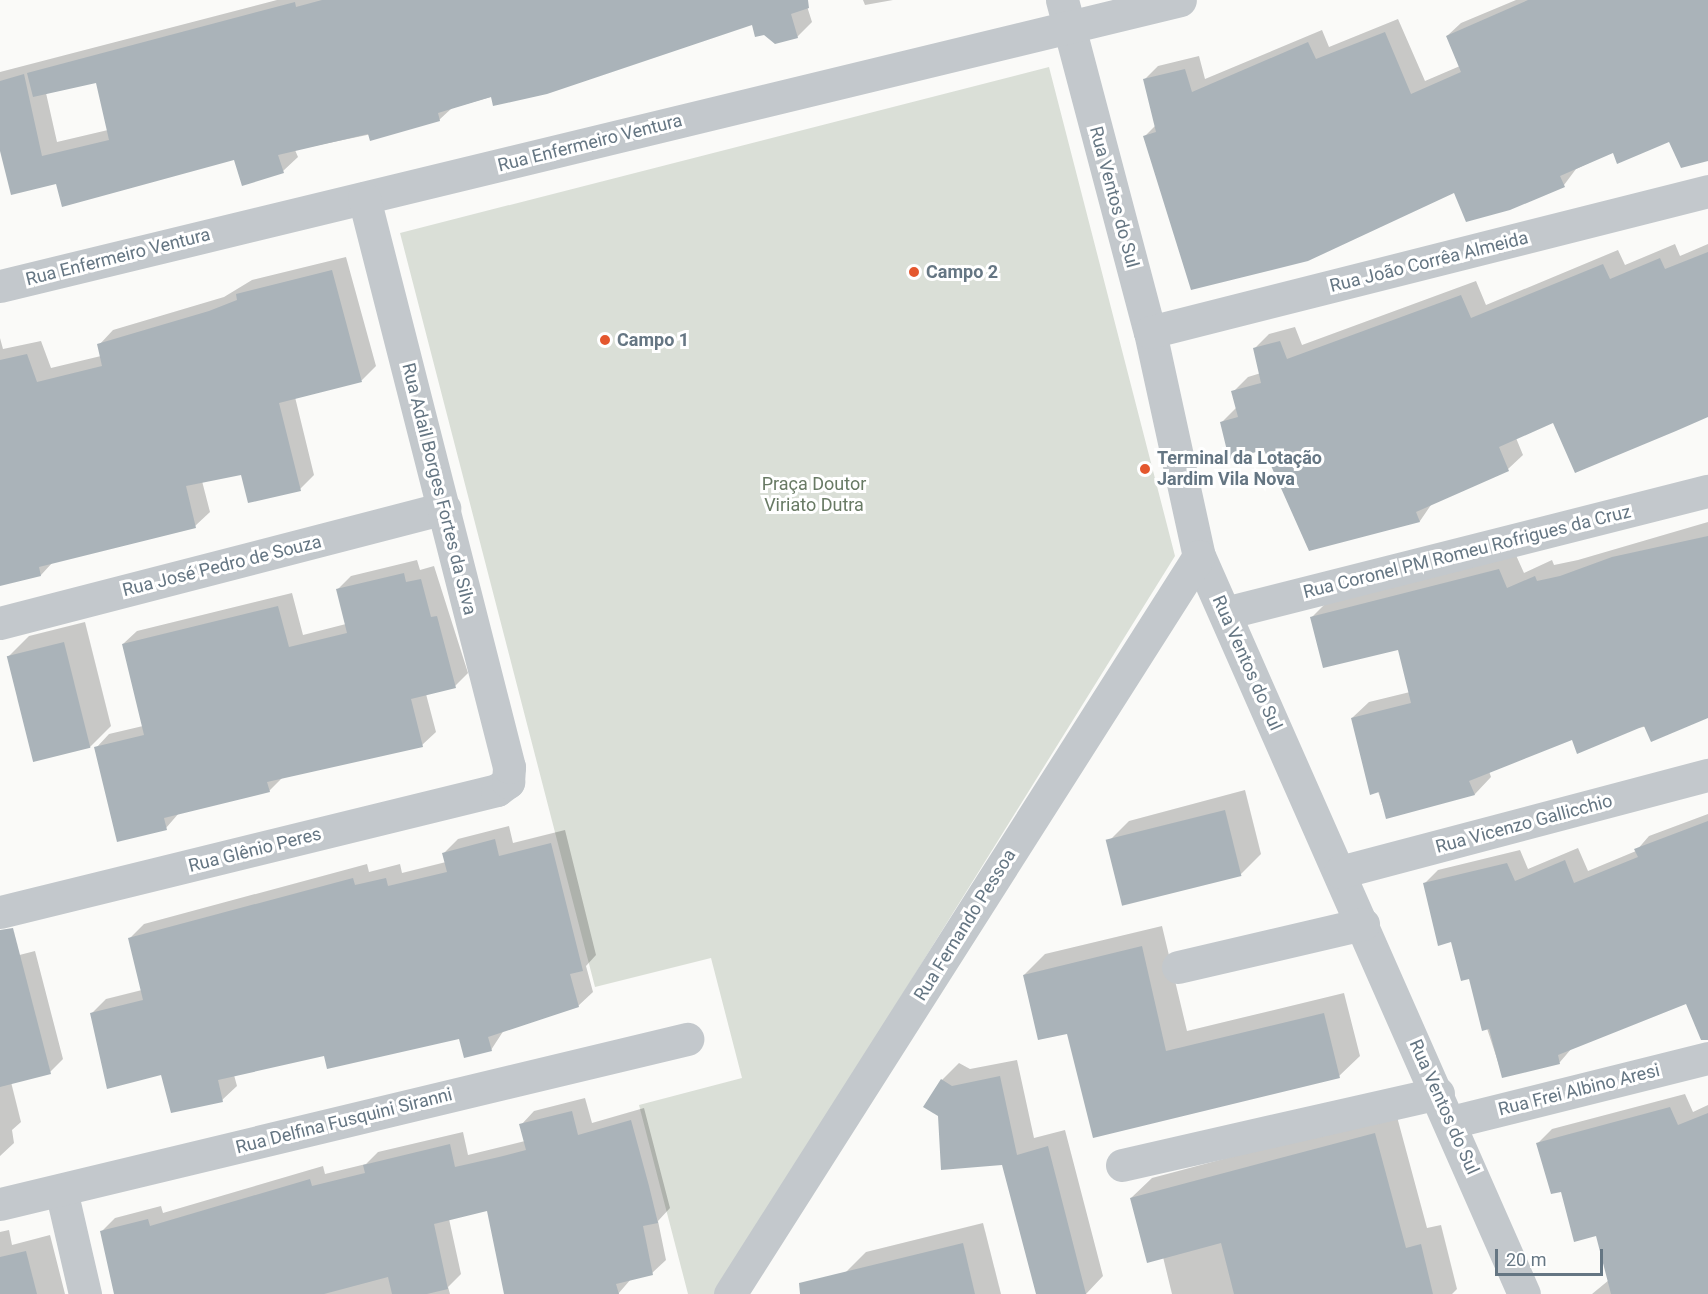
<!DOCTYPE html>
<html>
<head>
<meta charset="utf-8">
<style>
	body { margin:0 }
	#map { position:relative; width:1708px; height:1294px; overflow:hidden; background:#fafaf8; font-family:Roboto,sans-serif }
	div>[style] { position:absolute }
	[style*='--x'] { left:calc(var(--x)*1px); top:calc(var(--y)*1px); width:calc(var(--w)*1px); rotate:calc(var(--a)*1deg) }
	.green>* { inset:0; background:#dadfd7 }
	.shadow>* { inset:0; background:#0003 }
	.building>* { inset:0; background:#aab3b9; transform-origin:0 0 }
	.minor>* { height:33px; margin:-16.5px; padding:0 16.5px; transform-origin:16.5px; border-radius:16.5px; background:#c3c8cc }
	.dots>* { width:16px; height:16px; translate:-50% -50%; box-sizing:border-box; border:3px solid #fff; border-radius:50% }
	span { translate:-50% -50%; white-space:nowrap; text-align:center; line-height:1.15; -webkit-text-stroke:6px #fff; paint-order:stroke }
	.street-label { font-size:18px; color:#657683 }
	.poi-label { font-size:18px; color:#657683; font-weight:700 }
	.left { translate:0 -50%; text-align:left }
	.park-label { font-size:18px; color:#687a64 }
	.scale { position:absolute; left:1495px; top:1249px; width:108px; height:27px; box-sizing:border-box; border:3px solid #657683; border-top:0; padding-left:8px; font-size:18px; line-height:21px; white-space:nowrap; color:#657683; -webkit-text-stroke:4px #fff; paint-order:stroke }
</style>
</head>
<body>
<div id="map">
	<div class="green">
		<div style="clip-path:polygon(1049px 67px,1175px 556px,716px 1294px,688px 1294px,639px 1105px,742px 1078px,711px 958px,595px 987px,400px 233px)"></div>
	</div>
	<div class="shadow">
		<div style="clip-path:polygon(evenodd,277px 0,805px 0,812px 22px,797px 37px,753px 23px,452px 108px,439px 120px,295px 150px,298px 157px,283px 171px,235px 158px,63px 206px,57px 183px,0 144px,0 72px,277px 0,97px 81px,108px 130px,57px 142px,46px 93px,97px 81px)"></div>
		<div style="clip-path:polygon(863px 0,893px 0,865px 5px)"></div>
		<div style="clip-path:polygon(1516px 0,1708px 0,1708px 134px,1614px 151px,1576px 169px,1564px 185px,1455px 191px,1145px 136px,1156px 125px,1144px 80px,1158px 66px,1199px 56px,1205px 79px,1322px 30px,1329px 47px,1398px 19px,1425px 81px,1460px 66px,1447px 36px,1461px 23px)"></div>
		<div style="clip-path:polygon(1675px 244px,1680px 256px,1708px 244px,1708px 415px,1554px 421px,1516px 438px,1523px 455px,1508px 469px,1433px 502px,1420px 521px,1310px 549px,1264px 448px,1221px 423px,1237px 407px,1233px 392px,1248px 377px,1261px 373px,1254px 349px,1269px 334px,1295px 327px,1302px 345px,1476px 281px,1486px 305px,1618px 250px,1625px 265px)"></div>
		<div style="clip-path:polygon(346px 257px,376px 366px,362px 380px,295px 397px,314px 475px,300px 489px,242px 473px,202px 481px,210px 512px,195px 526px,53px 562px,41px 575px,0 584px,0 338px,3px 349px,41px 341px,51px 368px,101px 356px,99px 345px,113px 330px,224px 297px,252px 280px)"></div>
		<div style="clip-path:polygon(1708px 522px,1708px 717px,1573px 738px,1489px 771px,1491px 777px,1475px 794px,1387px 817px,1352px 718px,1369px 702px,1410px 692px,1399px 648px,1312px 617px,1329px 600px,1515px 553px,1524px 573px,1552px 560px,1554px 565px,1578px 560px)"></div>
		<div style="clip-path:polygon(417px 560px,420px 570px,434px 566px,468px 673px,455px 686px,426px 694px,436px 732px,422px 745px,283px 777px,269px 791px,179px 813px,166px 828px,96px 748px,109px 734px,143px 726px,123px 644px,137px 631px,292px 593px,303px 635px,346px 624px,338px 589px,351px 576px)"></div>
		<div style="clip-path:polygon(85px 622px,111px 726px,90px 747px,8px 657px,29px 636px)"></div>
		<div style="clip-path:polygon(1245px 790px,1261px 854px,1240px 875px,1108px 842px,1129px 821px)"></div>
		<div style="clip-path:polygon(1708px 814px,1708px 1007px,1686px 1002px,1572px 1048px,1560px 1062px,1503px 1077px,1470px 977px,1425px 883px,1438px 870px,1520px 850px,1528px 869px,1578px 848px,1588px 871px,1636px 851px,1649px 836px)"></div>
		<div style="clip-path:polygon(509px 826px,513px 843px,565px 830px,596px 955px,586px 966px,593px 992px,578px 1006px,504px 1030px,491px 1050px,460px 1037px,325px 1054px,234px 1075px,237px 1086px,222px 1100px,162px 1073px,92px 1013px,106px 999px,142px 990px,130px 938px,144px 924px,367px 864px,369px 872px,400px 864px,402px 873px,446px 862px,444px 853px,458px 839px)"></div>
		<div style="clip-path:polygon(1162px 926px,1187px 1031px,1344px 993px,1360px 1056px,1339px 1076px,1094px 1137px,1069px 1032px,1024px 975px,1045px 954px)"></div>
		<div style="clip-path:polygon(35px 951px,63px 1059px,50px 1072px,11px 1082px,21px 1122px,12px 1130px,14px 1143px,0 1156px,0 960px)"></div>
		<div style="clip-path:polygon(1017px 1060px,1034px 1138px,1065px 1130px,1103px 1276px,1086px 1294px,1037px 1294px,1003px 1163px,942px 1080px,959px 1063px,970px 1069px)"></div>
		<div style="clip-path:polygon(1685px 1094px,1693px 1112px,1708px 1105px,1708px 1294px,1592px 1294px,1609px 1280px,1597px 1235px,1562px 1190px,1538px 1143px,1552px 1129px)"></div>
		<div style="clip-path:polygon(585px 1098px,592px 1123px,644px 1108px,670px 1208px,658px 1221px,666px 1260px,652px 1273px,631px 1279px,618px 1294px,506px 1294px,488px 1209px,449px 1219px,461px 1274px,448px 1287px,450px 1294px,117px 1294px,101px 1232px,115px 1218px,161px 1206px,163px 1213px,323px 1166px,325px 1174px,366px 1164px,378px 1152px,463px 1132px,468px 1155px,525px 1141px,521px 1125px,534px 1111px)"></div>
		<div style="clip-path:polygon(1396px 1113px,1427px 1228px,1441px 1225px,1457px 1289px,1452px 1294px,1172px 1294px,1163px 1257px,1131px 1198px,1152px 1178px)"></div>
		<div style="clip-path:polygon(983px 1223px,1001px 1294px,851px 1294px,845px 1273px,866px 1252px)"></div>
		<div style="clip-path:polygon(9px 1230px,12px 1245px,50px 1235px,65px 1294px,0 1294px,0 1232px)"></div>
	</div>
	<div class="building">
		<div style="clip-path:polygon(322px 0,808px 0,809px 8px,791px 14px,798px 38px,775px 44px,764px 35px,755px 37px,752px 25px,547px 94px,493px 106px,491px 97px,438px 113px,440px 121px,370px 141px,368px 134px,278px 155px,284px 173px,242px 186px,234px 160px,62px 207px,56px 184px,11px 195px,0 151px,0 81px,24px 74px,42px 156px,109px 140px,96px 83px,33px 97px,27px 73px,295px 2px,296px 7px)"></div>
		<div style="clip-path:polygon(1528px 0,1708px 0,1708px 161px,1681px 168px,1669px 142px,1617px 164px,1613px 153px,1560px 176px,1565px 187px,1510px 210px,1466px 222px,1454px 193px,1308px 261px,1191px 290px,1143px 136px,1156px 132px,1143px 79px,1185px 69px,1192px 92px,1308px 42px,1316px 59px,1385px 32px,1411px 94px,1461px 72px,1446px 36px)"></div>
		<div style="clip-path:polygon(1708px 252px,1708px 417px,1676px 431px,1575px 473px,1553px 423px,1499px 447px,1509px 471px,1416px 512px,1420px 522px,1309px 551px,1264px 450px,1229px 459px,1220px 422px,1238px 417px,1231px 391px,1261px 383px,1253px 348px,1280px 341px,1287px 359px,1461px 295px,1471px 318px,1603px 264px,1610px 279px,1660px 258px,1665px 269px)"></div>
		<div style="clip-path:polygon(332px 270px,362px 382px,279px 403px,301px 491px,248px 503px,241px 475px,186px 486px,196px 528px,39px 567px,41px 576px,0 586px,0 360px,27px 354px,37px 382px,102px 366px,97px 344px,209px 311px,237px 300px,236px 294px)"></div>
		<div style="clip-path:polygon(1708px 536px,1708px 718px,1651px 742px,1644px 726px,1577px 754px,1572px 740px,1469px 781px,1475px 795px,1386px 819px,1379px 792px,1370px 795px,1351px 718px,1411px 703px,1398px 650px,1323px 668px,1310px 617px,1499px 569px,1507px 588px,1535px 576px,1537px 581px,1560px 576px,1612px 557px)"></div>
		<div style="clip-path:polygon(404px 573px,406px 582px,421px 579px,431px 617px,437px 616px,456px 688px,411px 699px,423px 747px,267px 782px,270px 792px,164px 818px,167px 830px,117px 842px,94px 747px,144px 735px,122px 644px,278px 606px,289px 647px,347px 633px,336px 589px)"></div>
		<div style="left:64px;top:642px;width:109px;height:59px;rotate:76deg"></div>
		<div style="left:1225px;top:810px;width:68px;height:123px;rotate:76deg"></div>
		<div style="clip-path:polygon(1708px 821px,1708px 1040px,1701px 1040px,1686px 1004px,1558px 1055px,1560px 1064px,1502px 1078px,1489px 1029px,1482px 1031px,1469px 979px,1461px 981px,1451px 942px,1438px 946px,1423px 883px,1507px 863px,1515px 881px,1565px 860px,1574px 883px,1638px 857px,1634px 849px)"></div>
		<div style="clip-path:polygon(495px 839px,499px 856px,551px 843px,583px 971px,570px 974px,579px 1007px,488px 1037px,492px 1051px,464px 1058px,459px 1039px,327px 1069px,324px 1056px,218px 1080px,223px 1102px,171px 1113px,161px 1075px,107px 1089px,90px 1013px,143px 1000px,128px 938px,353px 878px,355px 885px,386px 878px,388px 886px,447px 872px,442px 853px)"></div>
		<div style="clip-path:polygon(13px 928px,51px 1074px,0 1087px,0 930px)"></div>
		<div style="clip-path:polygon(1142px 946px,1166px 1051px,1324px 1013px,1340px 1078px,1093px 1138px,1067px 1034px,1038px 1040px,1023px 975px)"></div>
		<div style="clip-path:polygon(1000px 1076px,1017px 1155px,1048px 1146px,1086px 1294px,1036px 1294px,1002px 1165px,941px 1170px,938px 1116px,923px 1107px,941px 1079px,952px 1086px)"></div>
		<div style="clip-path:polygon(1670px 1107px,1678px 1125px,1708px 1113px,1708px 1294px,1611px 1294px,1596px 1236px,1574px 1242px,1561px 1192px,1551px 1194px,1536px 1143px)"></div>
		<div style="clip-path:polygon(572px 1111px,578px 1135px,631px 1120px,649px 1186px,658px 1223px,643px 1226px,653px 1275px,616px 1284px,619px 1294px,504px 1294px,487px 1211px,434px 1224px,448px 1289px,427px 1294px,392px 1294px,388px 1277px,324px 1294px,114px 1294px,100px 1231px,148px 1219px,150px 1226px,310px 1179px,312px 1186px,365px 1173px,363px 1165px,450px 1144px,455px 1167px,499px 1157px,526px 1150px,519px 1124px)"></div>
		<div style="clip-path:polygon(1375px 1133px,1406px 1248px,1421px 1244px,1433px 1294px,1234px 1294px,1221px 1243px,1147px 1263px,1130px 1198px)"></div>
		<div style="clip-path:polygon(963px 1243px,975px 1294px,800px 1294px,799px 1283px)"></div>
		<div style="clip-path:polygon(26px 1251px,37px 1294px,0 1294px,0 1257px)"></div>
	</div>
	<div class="minor">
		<div style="--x:1062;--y:0;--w:343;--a:75.2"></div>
		<div style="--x:1150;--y:332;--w:229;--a:77.7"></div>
		<div style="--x:1199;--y:556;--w:806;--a:66.23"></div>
		<div style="--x:0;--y:286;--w:1214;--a:-13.62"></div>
		<div style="--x:1150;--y:332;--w:576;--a:-14.18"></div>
		<div style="--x:1225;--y:613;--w:498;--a:-14.2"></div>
		<div style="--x:0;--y:623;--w:459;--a:-14.5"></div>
		<div style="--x:1340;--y:872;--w:381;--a:-14.8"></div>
		<div style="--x:0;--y:912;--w:512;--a:-13.79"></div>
		<div style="--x:497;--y:790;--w:14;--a:-36"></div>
		<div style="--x:508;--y:782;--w:15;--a:-86"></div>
		<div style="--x:509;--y:767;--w:587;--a:-104.3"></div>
		<div style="--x:1178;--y:967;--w:190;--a:-13.1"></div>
		<div style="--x:1451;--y:1122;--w:265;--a:-14"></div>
		<div style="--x:1122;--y:1165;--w:324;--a:-12.8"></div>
		<div style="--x:61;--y:1190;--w:107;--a:77"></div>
		<div style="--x:0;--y:1204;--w:707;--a:-13.51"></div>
		<div style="--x:730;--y:1294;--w:874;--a:-57.56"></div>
	</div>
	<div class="dots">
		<div style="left:914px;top:272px;background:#e4572e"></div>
		<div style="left:605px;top:340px;background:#e4572e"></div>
		<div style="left:1145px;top:469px;background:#e4572e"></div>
	</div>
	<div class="street-label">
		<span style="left:590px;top:143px;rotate:-14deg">Rua Enfermeiro Ventura</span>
		<span style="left:1114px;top:197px;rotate:75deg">Rua Ventos do Sul</span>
		<span style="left:118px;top:257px;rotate:-14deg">Rua Enfermeiro Ventura</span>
		<span style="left:1429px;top:262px;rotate:-14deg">Rua João Corrêa Almeida</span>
		<span style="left:439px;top:489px;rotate:76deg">Rua Adail Borges Fortes da Silva</span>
		<span style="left:1467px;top:552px;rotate:-14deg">Rua Coronel PM Romeu Rofrigues da Cruz</span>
		<span style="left:222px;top:566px;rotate:-14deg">Rua José Pedro de Souza</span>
		<span style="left:1247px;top:663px;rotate:66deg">Rua Ventos do Sul</span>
		<span style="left:1524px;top:824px;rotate:-15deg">Rua Vicenzo Gallicchio</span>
		<span style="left:255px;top:850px;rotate:-14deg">Rua Glênio Peres</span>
		<span style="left:965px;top:925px;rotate:-58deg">Rua Fernando Pessoa</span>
		<span style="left:1579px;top:1090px;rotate:-14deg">Rua Frei Albino Aresi</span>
		<span style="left:1444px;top:1107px;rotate:66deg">Rua Ventos do Sul</span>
		<span style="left:344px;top:1121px;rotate:-14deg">Rua Delfina Fusquini Siranni</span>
	</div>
	<div class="poi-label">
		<span class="left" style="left:926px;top:272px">Campo 2</span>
		<span class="left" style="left:617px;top:340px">Campo 1</span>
		<span class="left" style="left:1157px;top:469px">Terminal da Lotação<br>Jardim Vila Nova</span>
	</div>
	<div class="park-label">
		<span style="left:814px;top:495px">Praça Doutor<br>Viriato Dutra</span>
	</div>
	<div class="scale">20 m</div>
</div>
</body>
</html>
